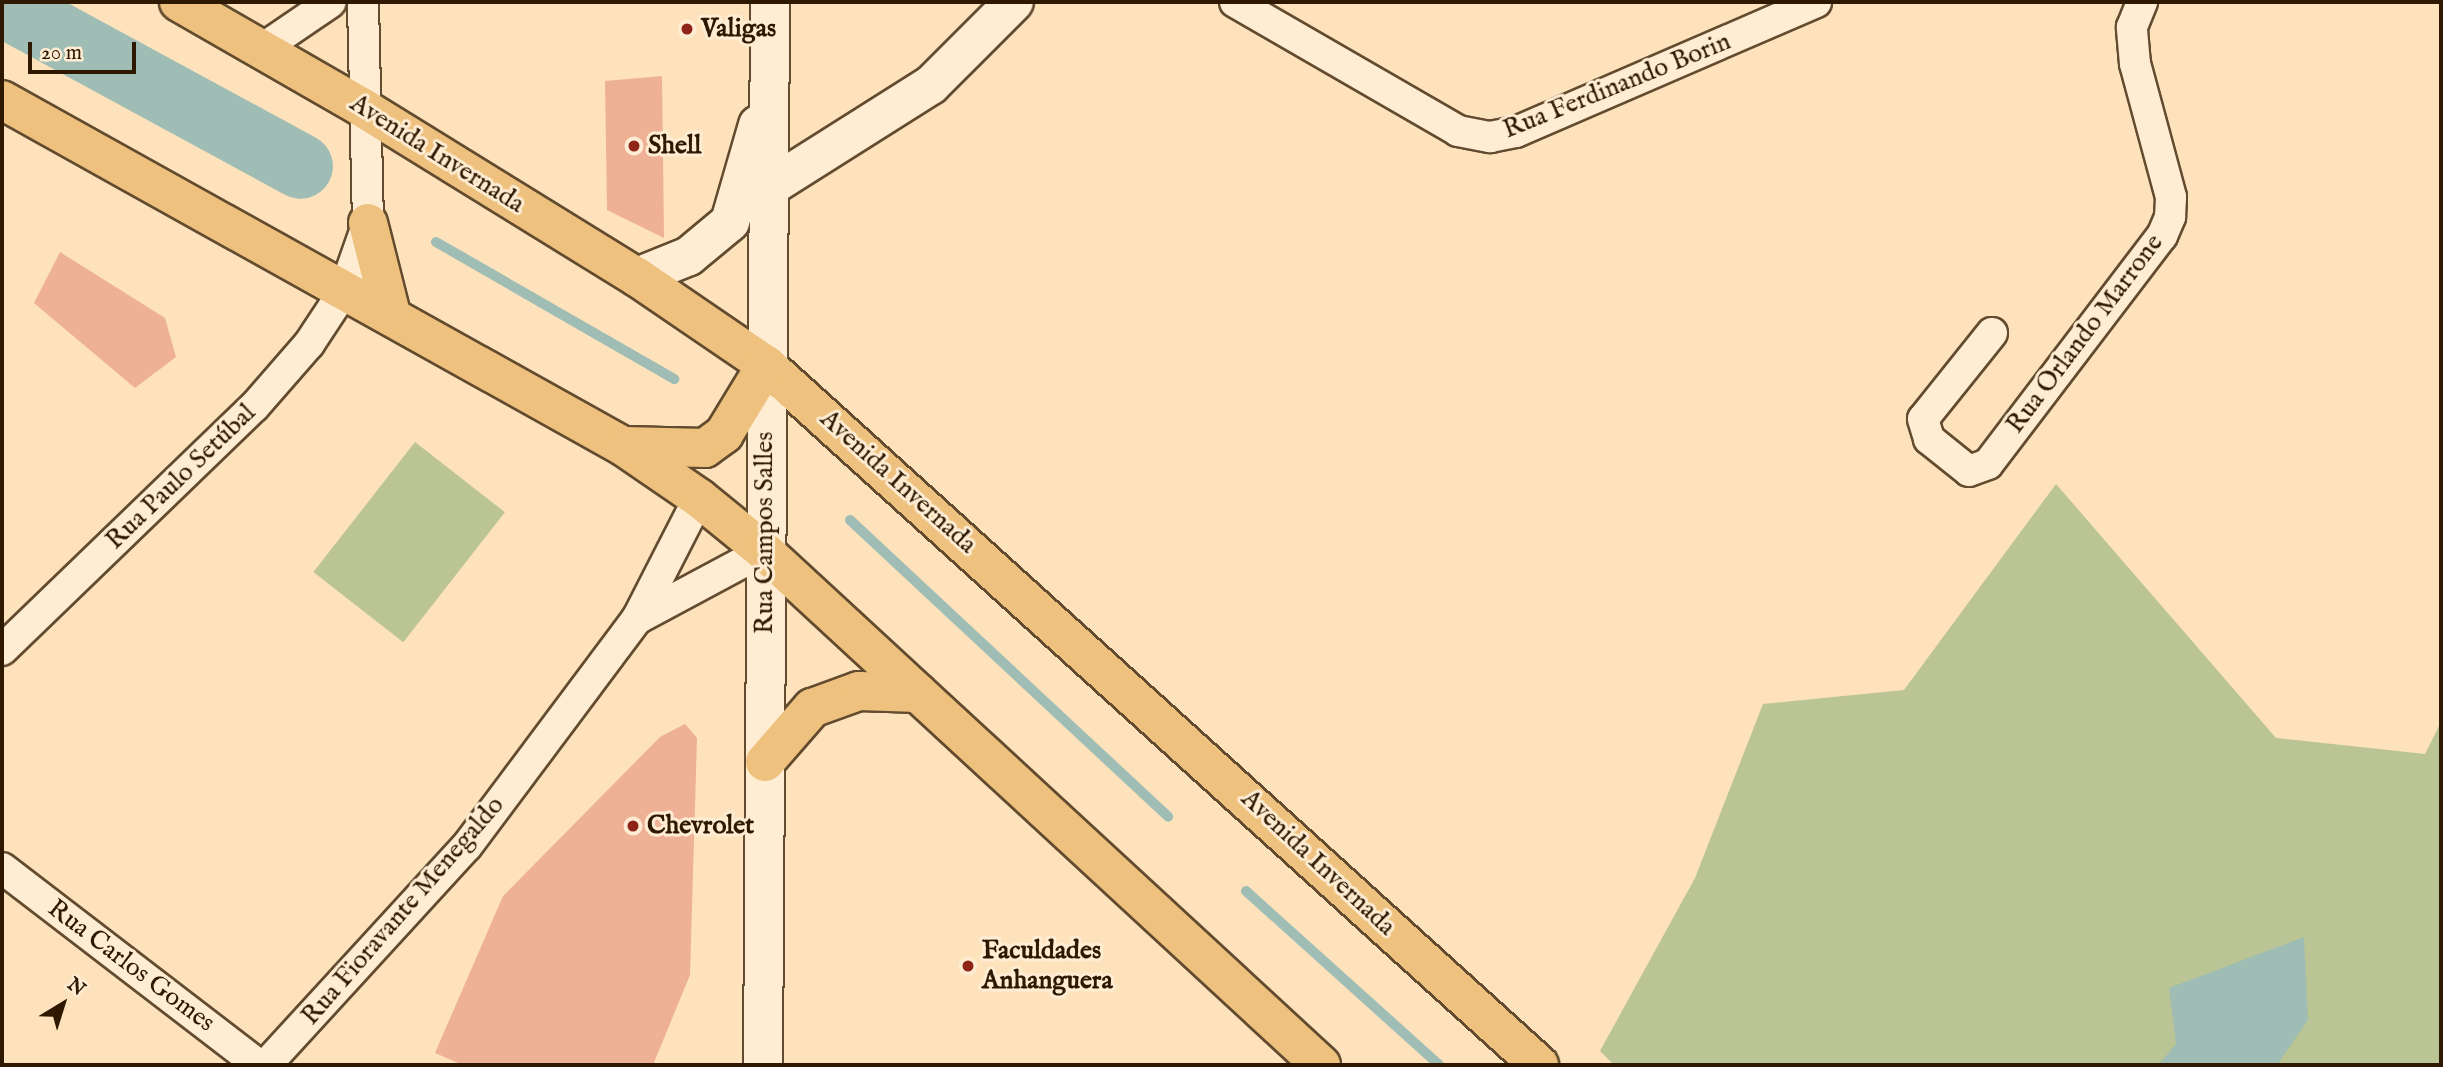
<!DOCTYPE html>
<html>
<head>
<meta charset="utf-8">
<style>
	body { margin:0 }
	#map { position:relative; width:2443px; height:1067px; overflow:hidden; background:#fde2bb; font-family:"IM FELL English",serif }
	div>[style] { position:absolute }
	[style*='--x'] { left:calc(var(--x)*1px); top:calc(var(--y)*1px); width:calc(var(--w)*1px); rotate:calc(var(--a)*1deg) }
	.green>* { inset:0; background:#bac494; transform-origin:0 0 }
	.water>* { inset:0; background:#9fbdb4 }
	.stream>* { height:10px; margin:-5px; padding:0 5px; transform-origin:5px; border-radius:5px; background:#9fbdb4 }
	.river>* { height:65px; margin:-32.5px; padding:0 32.5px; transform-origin:32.5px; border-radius:32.5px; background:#9fbdb4 }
	.building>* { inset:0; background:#eeb195 }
	.roads { filter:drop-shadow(2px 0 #624b2f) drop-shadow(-2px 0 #624b2f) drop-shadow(0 2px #624b2f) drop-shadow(0 -2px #624b2f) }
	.minor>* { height:30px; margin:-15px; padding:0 15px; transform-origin:15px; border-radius:15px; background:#feecd3 }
	.secondary>* { height:38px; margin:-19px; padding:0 19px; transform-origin:19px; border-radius:19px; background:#feecd3 }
	.primary>* { height:38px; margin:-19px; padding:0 19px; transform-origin:19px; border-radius:19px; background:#eec17e }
	.dots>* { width:19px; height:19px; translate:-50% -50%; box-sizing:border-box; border:4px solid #feecd3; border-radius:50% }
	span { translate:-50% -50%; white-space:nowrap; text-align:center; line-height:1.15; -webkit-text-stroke:6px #feecd3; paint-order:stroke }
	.poi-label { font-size:26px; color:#2e1900; font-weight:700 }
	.left { translate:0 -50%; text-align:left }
	.street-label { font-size:26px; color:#2e1900 }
	.frame { position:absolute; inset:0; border:4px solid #2e1900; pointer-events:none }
	.north { position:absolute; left:28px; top:969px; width:70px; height:70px; -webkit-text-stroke:5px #feecd3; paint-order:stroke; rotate:38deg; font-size:19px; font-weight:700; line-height:28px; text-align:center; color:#2e1900 }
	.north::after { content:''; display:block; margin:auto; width:24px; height:32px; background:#2e1900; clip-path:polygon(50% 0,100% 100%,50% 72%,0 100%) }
	.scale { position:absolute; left:28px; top:42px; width:108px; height:32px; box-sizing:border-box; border:4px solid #2e1900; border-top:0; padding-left:9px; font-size:21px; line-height:24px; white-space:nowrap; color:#2e1900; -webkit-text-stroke:5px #feecd3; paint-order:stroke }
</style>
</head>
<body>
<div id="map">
	<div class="green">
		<div style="left:415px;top:442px;width:114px;height:165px;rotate:38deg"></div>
		<div style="clip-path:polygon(2056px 484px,2276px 738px,2425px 754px,2441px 722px,2441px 1065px,1614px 1065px,1600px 1051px,1695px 878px,1763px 704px,1904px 690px)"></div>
	</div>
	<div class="water">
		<div style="clip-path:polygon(2304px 937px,2308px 1020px,2277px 1065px,2158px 1065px,2176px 1044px,2169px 988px)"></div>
	</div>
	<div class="stream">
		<div style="--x:436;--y:242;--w:275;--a:29.9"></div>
		<div style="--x:850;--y:520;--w:435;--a:43"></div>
		<div style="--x:1246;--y:891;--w:260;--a:42"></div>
	</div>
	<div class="river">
		<div style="--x:2;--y:4;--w:339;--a:28.5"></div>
	</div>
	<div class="building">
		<div style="clip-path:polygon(662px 76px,664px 238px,607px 210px,605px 81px)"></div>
		<div style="clip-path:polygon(60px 252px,165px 318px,176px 357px,135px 388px,34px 303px)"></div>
		<div style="clip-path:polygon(685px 724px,697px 738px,690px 975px,653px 1065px,463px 1065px,435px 1053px,503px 896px,660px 737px)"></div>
	</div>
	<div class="roads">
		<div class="minor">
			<div style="--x:1235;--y:2;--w:258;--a:30"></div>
			<div style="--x:1458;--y:131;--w:33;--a:11"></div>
			<div style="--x:1490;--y:137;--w:26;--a:-11"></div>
			<div style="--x:1516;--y:132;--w:327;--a:-23.4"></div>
			<div style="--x:262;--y:49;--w:83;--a:-34.3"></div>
			<div style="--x:1992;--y:333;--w:110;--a:128.7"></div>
			<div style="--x:1923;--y:419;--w:21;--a:73"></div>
			<div style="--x:1929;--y:439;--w:51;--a:38.7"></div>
			<div style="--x:1969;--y:471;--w:20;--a:-20"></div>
			<div style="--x:1988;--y:464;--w:287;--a:-52.7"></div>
			<div style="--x:2162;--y:236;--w:21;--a:-67"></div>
			<div style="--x:2170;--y:217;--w:20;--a:-87"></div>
			<div style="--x:2171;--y:197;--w:138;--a:-105.1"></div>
			<div style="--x:2135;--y:64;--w:37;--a:-95"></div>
			<div style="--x:2132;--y:27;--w:27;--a:-68"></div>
			<div style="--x:637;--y:619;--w:144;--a:-28.2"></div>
			<div style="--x:2;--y:650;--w:350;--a:-44"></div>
			<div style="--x:254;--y:407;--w:84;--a:-48.9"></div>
			<div style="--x:309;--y:344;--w:64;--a:-56.6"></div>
			<div style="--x:344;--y:291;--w:72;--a:-70.6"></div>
			<div style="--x:368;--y:223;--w:221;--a:-91.3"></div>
			<div style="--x:2;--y:868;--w:324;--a:37.5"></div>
			<div style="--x:266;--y:1065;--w:297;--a:-47.5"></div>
			<div style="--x:467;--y:846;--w:284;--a:-53.2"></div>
			<div style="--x:637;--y:619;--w:136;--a:-62.9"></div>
		</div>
		<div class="secondary">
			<div style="--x:771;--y:186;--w:189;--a:-32.3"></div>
			<div style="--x:931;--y:85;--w:117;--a:-45"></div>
			<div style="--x:637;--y:277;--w:56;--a:-22"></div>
			<div style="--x:689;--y:256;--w:53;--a:-39.7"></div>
			<div style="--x:730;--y:222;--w:101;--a:-73.9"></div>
			<div style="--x:763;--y:1065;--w:1063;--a:-89.62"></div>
		</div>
		<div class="primary">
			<div style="--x:179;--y:2;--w:212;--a:29.9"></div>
			<div style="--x:363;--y:108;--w:322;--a:31.7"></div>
			<div style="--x:637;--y:277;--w:156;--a:34.3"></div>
			<div style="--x:766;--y:365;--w:1043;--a:42.16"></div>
			<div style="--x:2;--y:100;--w:711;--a:29.13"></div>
			<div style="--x:623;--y:446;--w:92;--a:34.4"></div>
			<div style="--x:699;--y:498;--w:84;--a:39.2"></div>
			<div style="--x:764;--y:551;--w:758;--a:42.7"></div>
			<div style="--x:368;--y:223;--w:94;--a:75.8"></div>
			<div style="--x:625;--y:446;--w:80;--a:1.4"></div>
			<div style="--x:705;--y:448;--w:24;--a:-36"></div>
			<div style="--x:724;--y:434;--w:81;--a:-58.7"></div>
			<div style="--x:765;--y:762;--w:72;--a:-49"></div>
			<div style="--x:812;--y:708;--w:50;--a:-19.9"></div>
			<div style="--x:859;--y:691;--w:59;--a:1.9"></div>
		</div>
	</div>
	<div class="dots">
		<div style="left:687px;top:29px;background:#8f2418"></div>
		<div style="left:634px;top:146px;background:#8f2418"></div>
		<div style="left:633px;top:826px;background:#8f2418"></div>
		<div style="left:968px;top:966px;background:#8f2418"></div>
	</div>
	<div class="poi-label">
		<span class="left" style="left:701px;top:29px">Valigas</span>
		<span class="left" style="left:648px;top:146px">Shell</span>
		<span class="left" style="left:647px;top:826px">Chevrolet</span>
		<span class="left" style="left:982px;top:966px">Faculdades<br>Anhanguera</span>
	</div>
	<div class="street-label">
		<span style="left:1617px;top:86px;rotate:-22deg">Rua Ferdinando Borin</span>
		<span style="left:437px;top:154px;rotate:32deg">Avenida Invernada</span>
		<span style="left:2085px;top:334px;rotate:-53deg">Rua Orlando Marrone</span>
		<span style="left:181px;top:477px;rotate:-44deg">Rua Paulo Setúbal</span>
		<span style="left:898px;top:482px;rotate:42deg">Avenida Invernada</span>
		<span style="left:765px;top:533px;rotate:-90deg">Rua Campos Salles</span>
		<span style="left:1318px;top:863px;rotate:43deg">Avenida Invernada</span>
		<span style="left:403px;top:911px;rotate:-49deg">Rua Fioravante Menegaldo</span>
		<span style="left:131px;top:966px;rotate:37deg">Rua Carlos Gomes</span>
	</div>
	<div class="frame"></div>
	<div class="north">N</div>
	<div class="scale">20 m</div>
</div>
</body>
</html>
